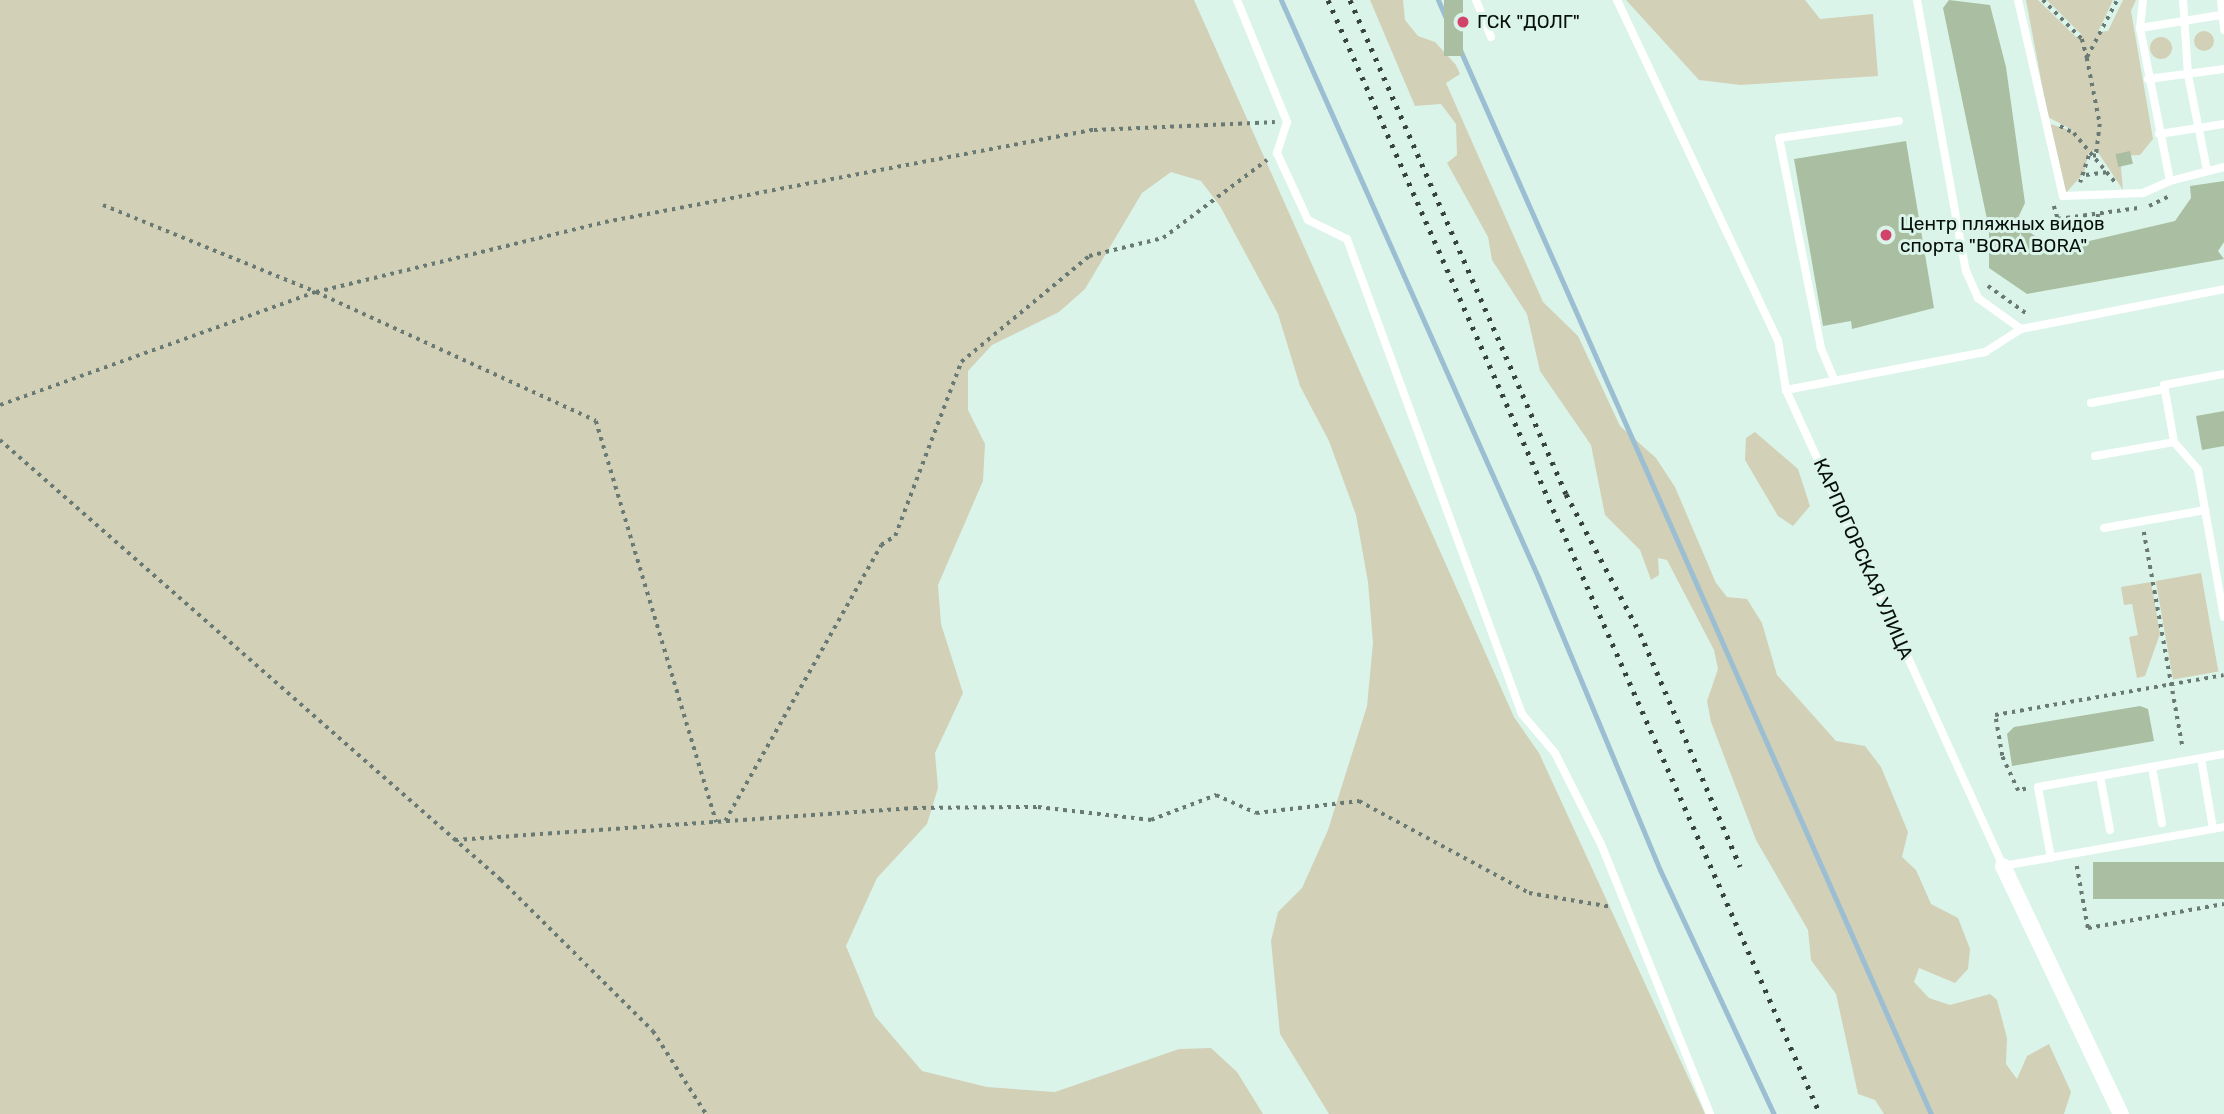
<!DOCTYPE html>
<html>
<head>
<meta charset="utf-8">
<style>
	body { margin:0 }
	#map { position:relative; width:2224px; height:1114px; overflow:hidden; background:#dbf4e9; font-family:Rubik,sans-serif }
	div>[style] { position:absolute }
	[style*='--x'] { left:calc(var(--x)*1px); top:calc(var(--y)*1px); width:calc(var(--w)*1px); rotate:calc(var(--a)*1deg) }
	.green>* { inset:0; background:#d2d0b7; transform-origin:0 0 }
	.round { border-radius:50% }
	.stream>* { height:5px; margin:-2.5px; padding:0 2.5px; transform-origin:2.5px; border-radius:2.5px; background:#9bbed2 }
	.building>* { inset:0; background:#aabfa1; transform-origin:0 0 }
	.path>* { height:3.5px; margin-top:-1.75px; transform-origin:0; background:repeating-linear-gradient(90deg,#697973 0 3.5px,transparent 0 8.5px) }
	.lane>* { height:8px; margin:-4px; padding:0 4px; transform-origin:4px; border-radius:4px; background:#fff }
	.street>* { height:16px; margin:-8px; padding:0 8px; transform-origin:8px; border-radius:8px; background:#fff }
	.rail>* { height:5px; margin-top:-2.5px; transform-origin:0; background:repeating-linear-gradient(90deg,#37433e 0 3.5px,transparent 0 10.5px) }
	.dots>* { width:19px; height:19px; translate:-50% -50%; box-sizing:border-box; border:4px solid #dbf4e9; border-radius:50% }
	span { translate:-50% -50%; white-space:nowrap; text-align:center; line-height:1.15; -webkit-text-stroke:6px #dbf4e9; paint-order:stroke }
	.poi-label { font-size:19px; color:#070f0c }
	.left { translate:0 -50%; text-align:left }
	.street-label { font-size:19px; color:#070f0c }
</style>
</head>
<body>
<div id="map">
	<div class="green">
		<div style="clip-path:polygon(0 0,1194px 0,1514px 717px,1539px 753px,1705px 1114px,1329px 1114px,1280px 1034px,1271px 941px,1278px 912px,1302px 888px,1328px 830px,1367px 706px,1373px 643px,1368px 582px,1356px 515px,1329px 441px,1300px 386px,1278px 314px,1220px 206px,1201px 181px,1171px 172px,1142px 193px,1085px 289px,1059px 312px,992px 345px,968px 371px,968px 410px,985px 444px,983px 481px,938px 585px,941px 624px,963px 693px,935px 753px,938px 788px,927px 824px,877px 878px,846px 946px,875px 1016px,922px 1071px,987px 1087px,1055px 1092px,1179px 1049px,1211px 1048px,1237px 1072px,1263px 1114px,0 1114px)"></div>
		<div style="clip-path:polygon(1370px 0,1403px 0,1405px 20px,1418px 36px,1435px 42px,1456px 65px,1460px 74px,1446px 83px,1543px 302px,1578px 336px,1620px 426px,1656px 458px,1675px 487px,1716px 583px,1727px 597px,1747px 599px,1762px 623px,1777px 675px,1836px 741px,1865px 746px,1881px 767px,1908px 832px,1902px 857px,1916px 870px,1931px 904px,1958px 918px,1970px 949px,1968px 969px,1955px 983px,1919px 968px,1914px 982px,1929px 998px,1950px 1005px,1990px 994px,1997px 1000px,2007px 1038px,2006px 1064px,2017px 1079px,2027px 1056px,2049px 1044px,2071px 1092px,2064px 1114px,1884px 1114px,1875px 1100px,1858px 1094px,1836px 994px,1811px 960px,1808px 930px,1756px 840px,1711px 722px,1707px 701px,1718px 669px,1714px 650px,1667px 560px,1658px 558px,1659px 575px,1651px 580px,1640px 550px,1605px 515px,1591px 445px,1540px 371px,1527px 314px,1492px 260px,1488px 237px,1447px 163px,1457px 155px,1456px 124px,1441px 104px,1415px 106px)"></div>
		<div style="clip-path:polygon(1626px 0,1805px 0,1820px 19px,1873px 14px,1878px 76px,1741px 85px,1699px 80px)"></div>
		<div style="clip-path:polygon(2026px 0,2038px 0,2076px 37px,2082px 35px,2047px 0,2113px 0,2098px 32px,2108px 31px,2123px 0,2136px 0,2131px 11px,2153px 139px,2140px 155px,2120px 156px,2123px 190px,2097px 151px,2089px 152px,2084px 173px,2063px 196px,2047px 123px,2076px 132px,2048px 117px)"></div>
		<div class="round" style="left:2194px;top:31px;width:20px;height:20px"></div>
		<div class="round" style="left:2150px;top:37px;width:22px;height:22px"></div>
		<div style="clip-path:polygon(1755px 432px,1798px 469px,1810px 506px,1793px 526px,1778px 516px,1745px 460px,1746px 438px)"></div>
		<div style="left:2201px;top:573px;width:100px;height:46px;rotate:80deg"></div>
		<div style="clip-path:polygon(2151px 582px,2160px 634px,2145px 676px,2137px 678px,2129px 637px,2138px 635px,2132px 604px,2124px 605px,2121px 587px)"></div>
	</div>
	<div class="stream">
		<div style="--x:1281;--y:0;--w:632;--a:65.99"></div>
		<div style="--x:1538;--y:577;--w:317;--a:67.4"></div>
		<div style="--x:1660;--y:870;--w:269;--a:65"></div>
		<div style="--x:1438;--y:0;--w:1218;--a:66.13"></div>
	</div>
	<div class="building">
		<div style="left:1444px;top:0;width:19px;height:56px"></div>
		<div style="clip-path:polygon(1949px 0,1990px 5px,2006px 67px,2025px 203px,2016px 222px,2050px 247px,2072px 245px,2175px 221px,2191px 198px,2190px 186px,2224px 181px,2224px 242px,2218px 251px,2224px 259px,2027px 294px,1989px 268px,1989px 229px,1943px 8px)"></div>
		<div style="clip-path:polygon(1906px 141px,1934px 308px,1852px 329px,1851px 321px,1823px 326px,1794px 159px)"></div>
		<div style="left:2130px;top:151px;width:13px;height:15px;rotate:77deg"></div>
		<div style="clip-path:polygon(2224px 411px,2224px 446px,2202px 450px,2196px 416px)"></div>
		<div style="clip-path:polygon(2140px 706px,2148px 709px,2154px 741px,2012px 766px,2007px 734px,2014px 727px)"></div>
		<div style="left:2224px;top:862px;width:37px;height:131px;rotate:90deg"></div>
	</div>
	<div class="path">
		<div style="--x:2043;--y:0;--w:55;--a:45"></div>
		<div style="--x:2082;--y:39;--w:20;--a:75"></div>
		<div style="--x:2087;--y:58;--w:67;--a:78.9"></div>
		<div style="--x:2100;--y:124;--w:32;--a:97"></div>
		<div style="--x:2096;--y:156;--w:7;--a:180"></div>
		<div style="--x:2089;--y:156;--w:28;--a:108"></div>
		<div style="--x:2087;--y:57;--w:64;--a:-62.2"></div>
		<div style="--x:2060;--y:126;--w:16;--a:27"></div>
		<div style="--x:2074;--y:133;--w:64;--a:50.1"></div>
		<div style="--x:2086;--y:175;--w:22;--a:-8"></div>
		<div style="--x:103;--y:205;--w:230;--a:22.2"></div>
		<div style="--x:316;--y:292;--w:308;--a:24.7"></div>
		<div style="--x:596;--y:421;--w:419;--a:73.3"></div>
		<div style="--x:2054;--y:206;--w:14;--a:73"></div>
		<div style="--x:2058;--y:219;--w:81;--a:-7.8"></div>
		<div style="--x:2149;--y:206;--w:25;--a:-26"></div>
		<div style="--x:2098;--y:214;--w:13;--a:86"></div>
		<div style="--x:1988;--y:286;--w:48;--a:35.7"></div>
		<div style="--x:0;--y:405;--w:336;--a:-19.7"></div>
		<div style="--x:316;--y:292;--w:297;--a:-13.6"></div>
		<div style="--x:605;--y:222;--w:498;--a:-10.7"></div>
		<div style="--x:1094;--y:130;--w:181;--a:-2.5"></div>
		<div style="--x:0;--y:440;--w:667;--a:41.29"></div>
		<div style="--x:501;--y:880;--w:214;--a:44.8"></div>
		<div style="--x:653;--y:1031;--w:98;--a:57.4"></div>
		<div style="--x:2144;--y:532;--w:219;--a:79.8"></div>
		<div style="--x:2026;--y:789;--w:8;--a:166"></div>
		<div style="--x:2018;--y:791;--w:38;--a:-115"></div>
		<div style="--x:2002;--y:756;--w:42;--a:-99.7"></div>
		<div style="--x:1995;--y:715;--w:232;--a:-9.9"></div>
		<div style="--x:725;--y:821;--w:317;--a:-60.5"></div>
		<div style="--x:881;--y:545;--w:17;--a:-33"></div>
		<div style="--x:895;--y:536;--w:186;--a:-69.2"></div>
		<div style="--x:961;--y:362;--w:166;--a:-39.6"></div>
		<div style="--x:1089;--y:256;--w:76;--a:-13.7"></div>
		<div style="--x:1163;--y:238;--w:130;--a:-36.9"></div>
		<div style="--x:455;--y:840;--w:460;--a:-4"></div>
		<div style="--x:914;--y:808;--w:124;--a:-0.5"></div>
		<div style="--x:1038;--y:807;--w:114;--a:6.6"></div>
		<div style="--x:1151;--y:820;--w:70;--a:-21"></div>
		<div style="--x:1216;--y:795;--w:44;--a:24.2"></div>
		<div style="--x:1256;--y:813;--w:104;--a:-6.6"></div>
		<div style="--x:1359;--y:801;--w:193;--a:28.4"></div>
		<div style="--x:1529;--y:893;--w:84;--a:9.6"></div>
		<div style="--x:2077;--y:866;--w:63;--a:79.9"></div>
		<div style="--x:2088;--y:928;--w:138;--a:-10"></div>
	</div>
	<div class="lane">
		<div style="--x:1237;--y:0;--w:132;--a:67.7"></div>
		<div style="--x:1287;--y:122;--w:33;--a:108"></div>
		<div style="--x:1277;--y:153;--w:74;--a:65.2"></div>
		<div style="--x:1308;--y:220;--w:43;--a:26"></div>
		<div style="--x:1347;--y:239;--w:506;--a:69.78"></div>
		<div style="--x:1522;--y:714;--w:51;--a:49.8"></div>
		<div style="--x:1555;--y:753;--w:102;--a:63.2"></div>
		<div style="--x:1601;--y:844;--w:291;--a:68"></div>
		<div style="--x:1476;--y:0;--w:40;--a:68"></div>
		<div style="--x:1617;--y:0;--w:376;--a:64.7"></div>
		<div style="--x:1778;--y:340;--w:51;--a:80.9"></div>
		<div style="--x:1786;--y:390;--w:523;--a:65.49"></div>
		<div style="--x:2003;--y:866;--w:224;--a:-10"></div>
		<div style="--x:1917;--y:0;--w:275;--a:79.8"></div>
		<div style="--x:1966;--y:271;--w:30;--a:66"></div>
		<div style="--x:1978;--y:298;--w:53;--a:35.8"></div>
		<div style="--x:2021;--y:329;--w:207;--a:-11.1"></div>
		<div style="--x:2018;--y:0;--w:201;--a:77.1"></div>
		<div style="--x:2063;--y:196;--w:80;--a:-2.1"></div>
		<div style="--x:2143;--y:193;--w:30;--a:-24"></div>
		<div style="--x:2143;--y:0;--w:28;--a:96"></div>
		<div style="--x:2140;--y:28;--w:156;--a:78.9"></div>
		<div style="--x:2170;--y:181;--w:56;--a:-14.5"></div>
		<div style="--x:2183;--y:0;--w:75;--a:86.2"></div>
		<div style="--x:2188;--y:75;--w:97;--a:78.7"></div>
		<div style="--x:2221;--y:0;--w:30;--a:84"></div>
		<div style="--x:2140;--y:28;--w:82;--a:-9.1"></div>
		<div style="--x:2148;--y:79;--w:77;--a:-7.5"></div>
		<div style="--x:2159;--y:134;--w:66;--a:-8.7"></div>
		<div style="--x:2224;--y:374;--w:61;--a:169.6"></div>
		<div style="--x:2164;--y:385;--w:58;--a:80"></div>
		<div style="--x:2174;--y:442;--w:37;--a:49"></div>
		<div style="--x:2198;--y:470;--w:149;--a:80"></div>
		<div style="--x:1834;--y:379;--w:34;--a:-113"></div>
		<div style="--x:1821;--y:348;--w:214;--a:-101.3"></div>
		<div style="--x:1779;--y:138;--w:121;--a:-8.1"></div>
		<div style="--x:1786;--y:390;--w:203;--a:-10.8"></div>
		<div style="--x:1985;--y:352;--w:43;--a:-32.6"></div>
		<div style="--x:2091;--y:403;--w:75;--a:-10.7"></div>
		<div style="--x:2095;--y:456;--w:80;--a:-10"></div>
		<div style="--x:2104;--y:528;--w:103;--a:-10.1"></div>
		<div style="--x:2201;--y:758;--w:72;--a:80.4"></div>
		<div style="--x:2152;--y:767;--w:57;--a:79.9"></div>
		<div style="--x:2100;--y:776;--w:55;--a:79.5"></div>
		<div style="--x:2051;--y:858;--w:72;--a:-100.4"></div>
		<div style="--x:2038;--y:787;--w:189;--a:-10.1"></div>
	</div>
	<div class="street">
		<div style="--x:2003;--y:866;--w:275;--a:64.6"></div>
	</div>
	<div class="rail">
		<div style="--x:1328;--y:0;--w:1218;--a:66.17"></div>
		<div style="--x:1350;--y:0;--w:539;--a:66.38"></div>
		<div style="--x:1566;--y:494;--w:157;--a:62"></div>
		<div style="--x:1640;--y:633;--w:254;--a:66.8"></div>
	</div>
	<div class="dots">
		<div style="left:1463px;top:22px;background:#d2436c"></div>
		<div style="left:1886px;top:235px;background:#d2436c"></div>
	</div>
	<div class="poi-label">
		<span class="left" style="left:1477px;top:22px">ГСК "ДОЛГ"</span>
		<span class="left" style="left:1900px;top:235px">Центр пляжных видов<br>спорта "BORA BORA"</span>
	</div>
	<div class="street-label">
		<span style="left:1863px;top:559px;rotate:66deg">КАРПОГОРСКАЯ УЛИЦА</span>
	</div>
</div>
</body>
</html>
